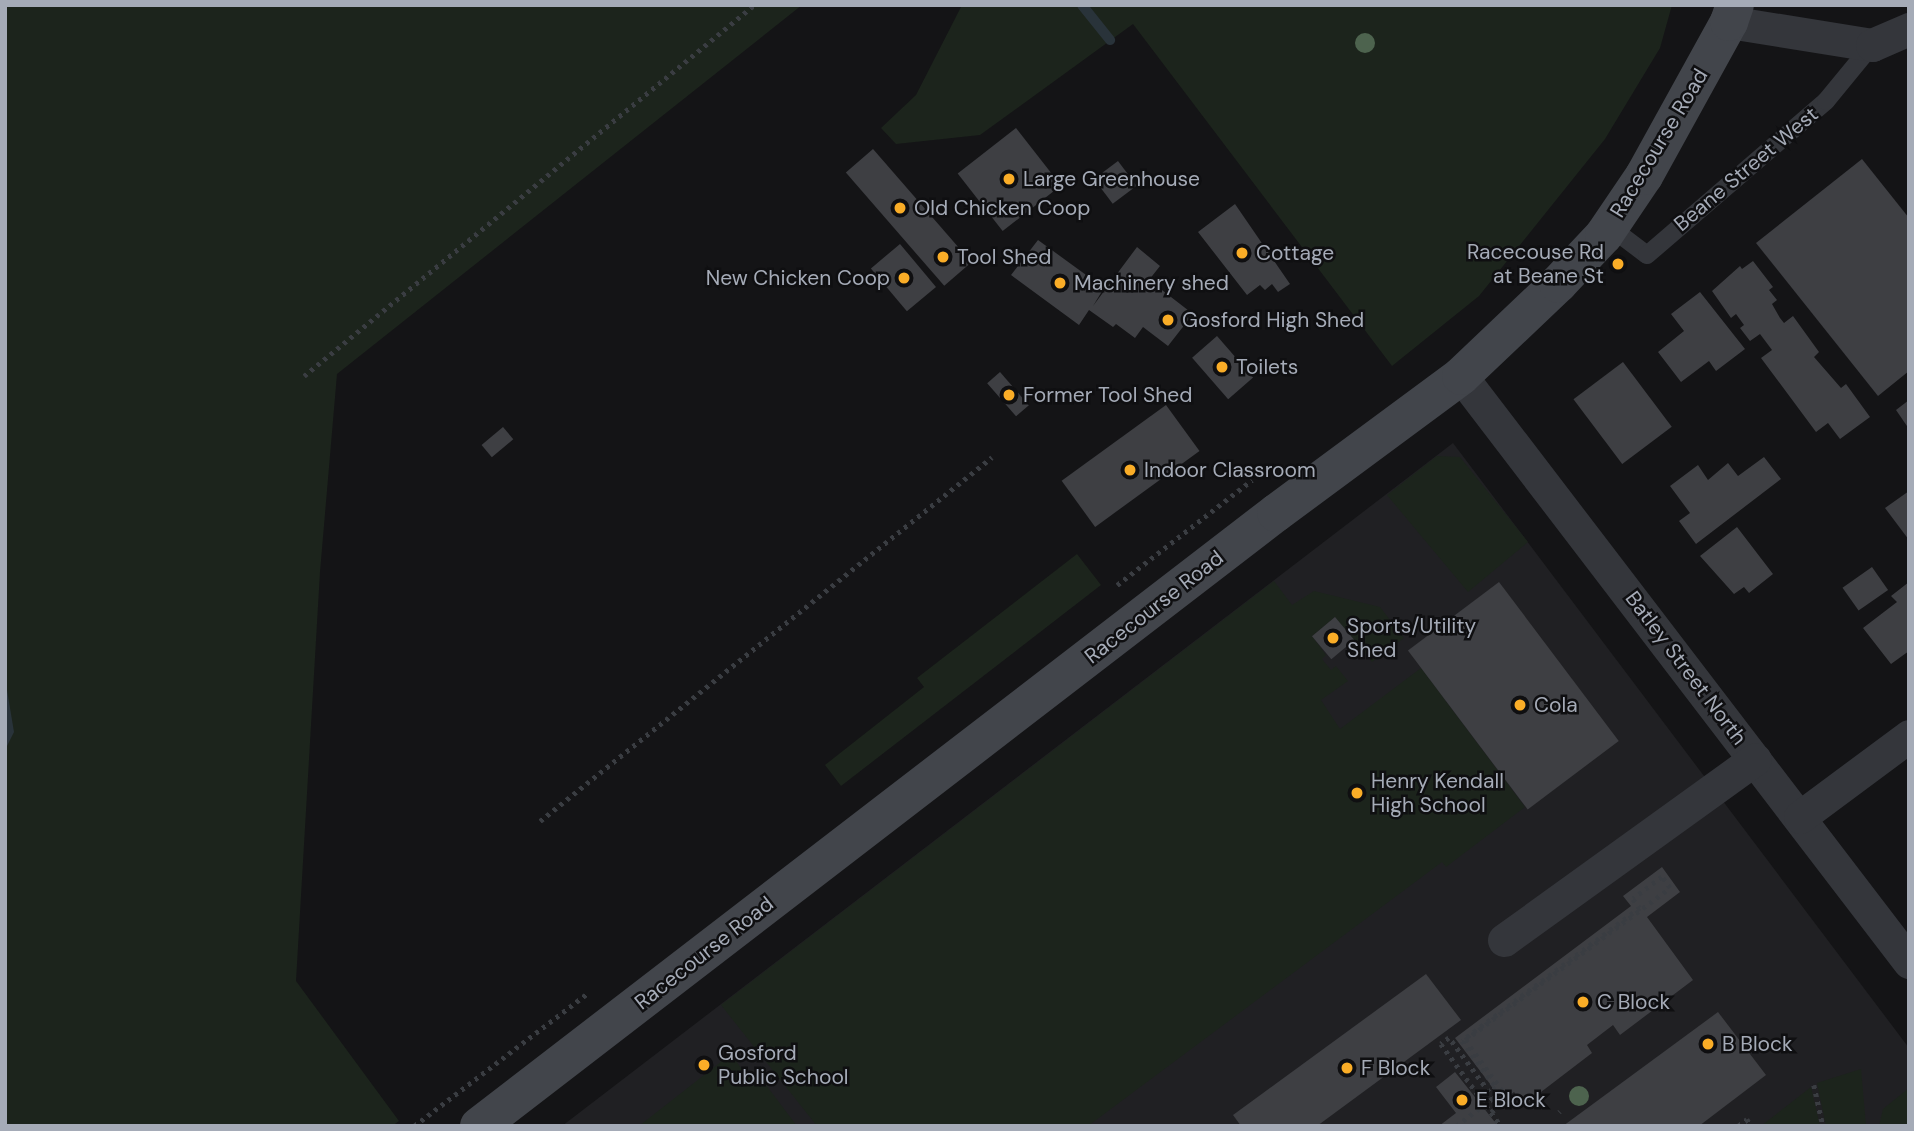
<!DOCTYPE html>
<html>
<head>
<meta charset="utf-8">
<style>
	body { margin:0 }
	#map { position:relative; width:1914px; height:1131px; overflow:hidden; background:#141416; font-family:"DM Sans",sans-serif }
	div>[style] { position:absolute }
	[style*='--x'] { left:calc(var(--x)*1px); top:calc(var(--y)*1px); width:calc(var(--w)*1px); rotate:calc(var(--a)*1deg) }
	.built>* { inset:0; background:#202023 }
	.green>* { inset:0; background:#1c241c }
	.water>* { inset:0; background:#29333a }
	.stream>* { height:10px; margin:-5px; padding:0 5px; transform-origin:5px; border-radius:5px; background:#29333a }
	.building>* { inset:0; background:#3e3f43; transform-origin:0 0 }
	.path>* { height:4.5px; margin-top:-2.25px; transform-origin:0; background:repeating-linear-gradient(90deg,#3a3d42 0 3.5px,transparent 0 8.5px) }
	.lane>* { height:18px; margin:-9px; padding:0 9px; transform-origin:9px; border-radius:9px; background:#34363b }
	.street>* { height:33px; margin:-16.5px; padding:0 16.5px; transform-origin:16.5px; border-radius:16.5px; background:#34363b }
	.secondary>* { height:38px; margin:-19px; padding:0 19px; transform-origin:19px; border-radius:19px; background:#42454b }
	.trees>* { width:20px; height:20px; margin:-10px; border-radius:50%; background:#4d634e }
	.dots>* { width:19px; height:19px; translate:-50% -50%; box-sizing:border-box; border:4px solid #0f0f11; border-radius:50% }
	span { translate:-50% -50%; white-space:nowrap; text-align:center; line-height:1.15; -webkit-text-stroke:5px #0f0f11; paint-order:stroke }
	.street-label { font-size:21px; color:#a5abb7 }
	.poi-label { font-size:21px; color:#a5abb7 }
	.left { translate:0 -50%; text-align:left }
	.right { translate:-100% -50%; text-align:right }
	.frame { position:absolute; inset:0; border:7px solid #a5abb7; pointer-events:none }
</style>
</head>
<body>
<div id="map">
	<div class="built">
		<div style="clip-path:polygon(1453px 443px,1909px 1048px,1909px 1126px,562px 1126px)"></div>
	</div>
	<div class="green">
		<div style="clip-path:polygon(5px 5px,802px 5px,337px 374px,320px 572px,296px 981px,399px 1121px,392px 1126px,5px 1126px)"></div>
		<div style="clip-path:polygon(962px 5px,1672px 5px,1660px 48px,1605px 139px,1479px 296px,1392px 366px,1133px 24px,980px 135px,896px 144px,881px 128px,916px 95px)"></div>
		<div style="clip-path:polygon(1437px 456px,1460px 457px,1528px 542px,1468px 592px,1387px 495px)"></div>
		<div style="clip-path:polygon(1077px 554px,1101px 585px,841px 786px,825px 765px,924px 687px,917px 678px)"></div>
		<div style="clip-path:polygon(1274px 581px,1292px 605px,1314px 591px,1380px 607px,1404px 638px,1372px 662px,1335px 617px,1312px 636px,1326px 655px,1322px 659px,1331px 670px,1336px 666px,1348px 681px,1321px 700px,1340px 729px,1421px 668px,1525px 807px,1446px 867px,1442px 862px,1088px 1126px,817px 1126px,721px 1005px)"></div>
		<div style="clip-path:polygon(731px 1054px,746px 1075px,757px 1073px,797px 1126px,639px 1126px)"></div>
		<div style="clip-path:polygon(1861px 1069px,1866px 1126px,1826px 1126px,1817px 1083px)"></div>
		<div style="clip-path:polygon(1811px 1087px,1820px 1126px,1761px 1126px)"></div>
		<div style="clip-path:polygon(1909px 1088px,1909px 1126px,1879px 1126px,1883px 1109px)"></div>
	</div>
	<div class="water">
		<div style="clip-path:polygon(5px 678px,14px 732px,5px 750px)"></div>
	</div>
	<div class="stream">
		<div style="--x:1082;--y:5;--w:45;--a:51.3"></div>
	</div>
	<div class="building">
		<div style="left:1016px;top:128px;width:73px;height:74px;rotate:52deg"></div>
		<div style="left:873px;top:149px;width:150px;height:36px;rotate:49deg"></div>
		<div style="clip-path:polygon(1862px 159px,1909px 218px,1909px 371px,1878px 396px,1756px 243px)"></div>
		<div style="left:1118px;top:161px;width:31px;height:30px;rotate:53deg"></div>
		<div style="clip-path:polygon(1235px 204px,1290px 284px,1278px 292px,1272px 284px,1265px 290px,1260px 285px,1247px 295px,1198px 232px)"></div>
		<div style="clip-path:polygon(1038px 240px,1104px 288px,1093px 306px,1137px 247px,1160px 266px,1149px 280px,1193px 314px,1168px 346px,1143px 327px,1135px 338px,1116px 324px,1113px 327px,1089px 310px,1079px 325px,1011px 275px)"></div>
		<div style="left:900px;top:244px;width:56px;height:38px;rotate:50deg"></div>
		<div style="clip-path:polygon(1753px 261px,1773px 287px,1769px 290px,1777px 300px,1772px 304px,1780px 318px,1784px 323px,1793px 316px,1819px 352px,1814px 357px,1841px 388px,1846px 384px,1870px 417px,1840px 439px,1828px 423px,1816px 432px,1761px 358px,1772px 350px,1760px 334px,1750px 341px,1740px 328px,1744px 325px,1736px 314px,1731px 318px,1712px 291px,1740px 266px,1742px 269px)"></div>
		<div style="clip-path:polygon(1700px 292px,1745px 349px,1716px 371px,1709px 361px,1681px 382px,1658px 352px,1684px 331px,1671px 314px)"></div>
		<div style="left:1217px;top:336px;width:55px;height:33px;rotate:49deg"></div>
		<div style="left:1623px;top:362px;width:81px;height:62px;rotate:53deg"></div>
		<div style="left:1000px;top:372px;width:44px;height:17px;rotate:49deg"></div>
		<div style="clip-path:polygon(1909px 400px,1909px 429px,1896px 410px)"></div>
		<div style="left:1166px;top:405px;width:57px;height:129px;rotate:54deg"></div>
		<div style="left:503px;top:427px;width:16px;height:28px;rotate:50deg"></div>
		<div style="clip-path:polygon(1764px 457px,1781px 479px,1696px 544px,1679px 521px,1690px 513px,1670px 486px,1698px 465px,1708px 480px,1728px 463px,1738px 476px)"></div>
		<div style="clip-path:polygon(1909px 491px,1909px 540px,1885px 508px)"></div>
		<div style="clip-path:polygon(1737px 527px,1773px 574px,1749px 593px,1744px 587px,1734px 594px,1700px 556px)"></div>
		<div style="left:1872px;top:567px;width:28px;height:36px;rotate:55deg"></div>
		<div style="left:1499px;top:582px;width:199px;height:114px;rotate:53deg"></div>
		<div style="clip-path:polygon(1909px 582px,1909px 651px,1891px 664px,1863px 628px,1897px 602px,1891px 596px)"></div>
		<div style="left:1335px;top:617px;width:30px;height:30px;rotate:50deg"></div>
		<div style="clip-path:polygon(1662px 867px,1680px 892px,1647px 917px,1693px 980px,1620px 1035px,1613px 1025px,1587px 1045px,1592px 1053px,1524px 1105px,1514px 1092px,1503px 1101px,1455px 1038px,1631px 906px,1623px 896px)"></div>
		<div style="clip-path:polygon(1426px 974px,1461px 1020px,1317px 1126px,1241px 1126px,1233px 1115px)"></div>
		<div style="clip-path:polygon(1718px 1012px,1766px 1075px,1699px 1126px,1563px 1126px)"></div>
		<div style="clip-path:polygon(1455px 1072px,1498px 1126px,1439px 1126px,1456px 1113px,1436px 1087px)"></div>
	</div>
	<div class="path">
		<div style="--x:304;--y:376;--w:583;--a:-39.5"></div>
		<div style="--x:1117;--y:585;--w:171;--a:-37.9"></div>
		<div style="--x:540;--y:821;--w:580;--a:-38.84"></div>
		<div style="--x:1814;--y:1085;--w:42;--a:77.6"></div>
		<div style="--x:1491;--y:1112;--w:10;--a:-37"></div>
		<div style="--x:1499;--y:1106;--w:84;--a:-126.3"></div>
		<div style="--x:1449;--y:1038;--w:10;--a:143"></div>
		<div style="--x:1441;--y:1044;--w:102;--a:53.8"></div>
		<div style="--x:1559;--y:1112;--w:1;--a:-45"></div>
		<div style="--x:414;--y:1126;--w:220;--a:-37.4"></div>
		<div style="--x:1456;--y:1126;--w:58;--a:-37.3"></div>
		<div style="--x:1502;--y:1091;--w:63;--a:-126"></div>
		<div style="--x:1465;--y:1040;--w:255;--a:-36.6"></div>
		<div style="--x:1670;--y:888;--w:14;--a:-126"></div>
		<div style="--x:1662;--y:877;--w:36;--a:143"></div>
		<div style="--x:1633;--y:899;--w:11;--a:52"></div>
		<div style="--x:1640;--y:908;--w:222;--a:143.2"></div>
		<div style="--x:1462;--y:1041;--w:58;--a:54.1"></div>
		<div style="--x:1496;--y:1088;--w:8;--a:150"></div>
		<div style="--x:1738;--y:1126;--w:11;--a:-38"></div>
		<div style="--x:1747;--y:1119;--w:8;--a:60"></div>
	</div>
	<div class="lane">
		<div style="--x:1610;--y:227;--w:46;--a:37.1"></div>
		<div style="--x:1647;--y:255;--w:236;--a:-40.7"></div>
		<div style="--x:1826;--y:101;--w:72;--a:-50.6"></div>
	</div>
	<div class="street">
		<div style="--x:1729;--y:22;--w:145;--a:9.1"></div>
		<div style="--x:1872;--y:45;--w:40;--a:-23.4"></div>
		<div style="--x:1461;--y:376;--w:738;--a:52.6"></div>
		<div style="--x:1800;--y:817;--w:136;--a:-36.6"></div>
		<div style="--x:1504;--y:940;--w:309;--a:-35.8"></div>
	</div>
	<div class="secondary">
		<div style="--x:479;--y:1126;--w:1005;--a:-37.57"></div>
		<div style="--x:1276;--y:513;--w:230;--a:-36.5"></div>
		<div style="--x:1461;--y:376;--w:134;--a:-43.5"></div>
		<div style="--x:1558;--y:284;--w:67;--a:-46.8"></div>
		<div style="--x:1604;--y:235;--w:71;--a:-55.9"></div>
		<div style="--x:1644;--y:176;--w:176;--a:-61.1"></div>
		<div style="--x:1729;--y:22;--w:18;--a:-71"></div>
	</div>
	<div class="trees">
		<div style="left:1365px;top:43px"></div>
		<div style="left:1579px;top:1096px"></div>
	</div>
	<div class="dots">
		<div style="left:1009px;top:179px;background:#faad27"></div>
		<div style="left:900px;top:208px;background:#faad27"></div>
		<div style="left:1242px;top:253px;background:#faad27"></div>
		<div style="left:943px;top:257px;background:#faad27"></div>
		<div style="left:1618px;top:264px;background:#faad27"></div>
		<div style="left:904px;top:278px;background:#faad27"></div>
		<div style="left:1060px;top:283px;background:#faad27"></div>
		<div style="left:1168px;top:320px;background:#faad27"></div>
		<div style="left:1222px;top:367px;background:#faad27"></div>
		<div style="left:1009px;top:395px;background:#faad27"></div>
		<div style="left:1130px;top:470px;background:#faad27"></div>
		<div style="left:1333px;top:638px;background:#faad27"></div>
		<div style="left:1520px;top:705px;background:#faad27"></div>
		<div style="left:1357px;top:793px;background:#faad27"></div>
		<div style="left:1583px;top:1002px;background:#faad27"></div>
		<div style="left:1708px;top:1044px;background:#faad27"></div>
		<div style="left:704px;top:1065px;background:#faad27"></div>
		<div style="left:1347px;top:1068px;background:#faad27"></div>
		<div style="left:1462px;top:1100px;background:#faad27"></div>
	</div>
	<div class="street-label">
		<span style="left:1659px;top:143px;rotate:-59deg">Racecourse Road</span>
		<span style="left:1746px;top:169px;rotate:-40deg">Beane Street West</span>
		<span style="left:1154px;top:607px;rotate:-38deg">Racecourse Road</span>
		<span style="left:1686px;top:668px;rotate:53deg">Batley Street North</span>
		<span style="left:704px;top:953px;rotate:-38deg">Racecourse Road</span>
	</div>
	<div class="poi-label">
		<span class="left" style="left:1023px;top:179px">Large Greenhouse</span>
		<span class="left" style="left:914px;top:208px">Old Chicken Coop</span>
		<span class="right" style="left:1604px;top:264px">Racecouse Rd<br>at Beane St</span>
		<span class="left" style="left:1256px;top:253px">Cottage</span>
		<span class="left" style="left:957px;top:257px">Tool Shed</span>
		<span class="right" style="left:890px;top:278px">New Chicken Coop</span>
		<span class="left" style="left:1074px;top:283px">Machinery shed</span>
		<span class="left" style="left:1182px;top:320px">Gosford High Shed</span>
		<span class="left" style="left:1236px;top:367px">Toilets</span>
		<span class="left" style="left:1023px;top:395px">Former Tool Shed</span>
		<span class="left" style="left:1144px;top:470px">Indoor Classroom</span>
		<span class="left" style="left:1347px;top:638px">Sports/Utility<br>Shed</span>
		<span class="left" style="left:1534px;top:705px">Cola</span>
		<span class="left" style="left:1371px;top:793px">Henry Kendall<br>High School</span>
		<span class="left" style="left:1597px;top:1002px">C Block</span>
		<span class="left" style="left:1722px;top:1044px">B Block</span>
		<span class="left" style="left:718px;top:1065px">Gosford<br>Public School</span>
		<span class="left" style="left:1361px;top:1068px">F Block</span>
		<span class="left" style="left:1476px;top:1100px">E Block</span>
	</div>
	<div class="frame"></div>
</div>
</body>
</html>
